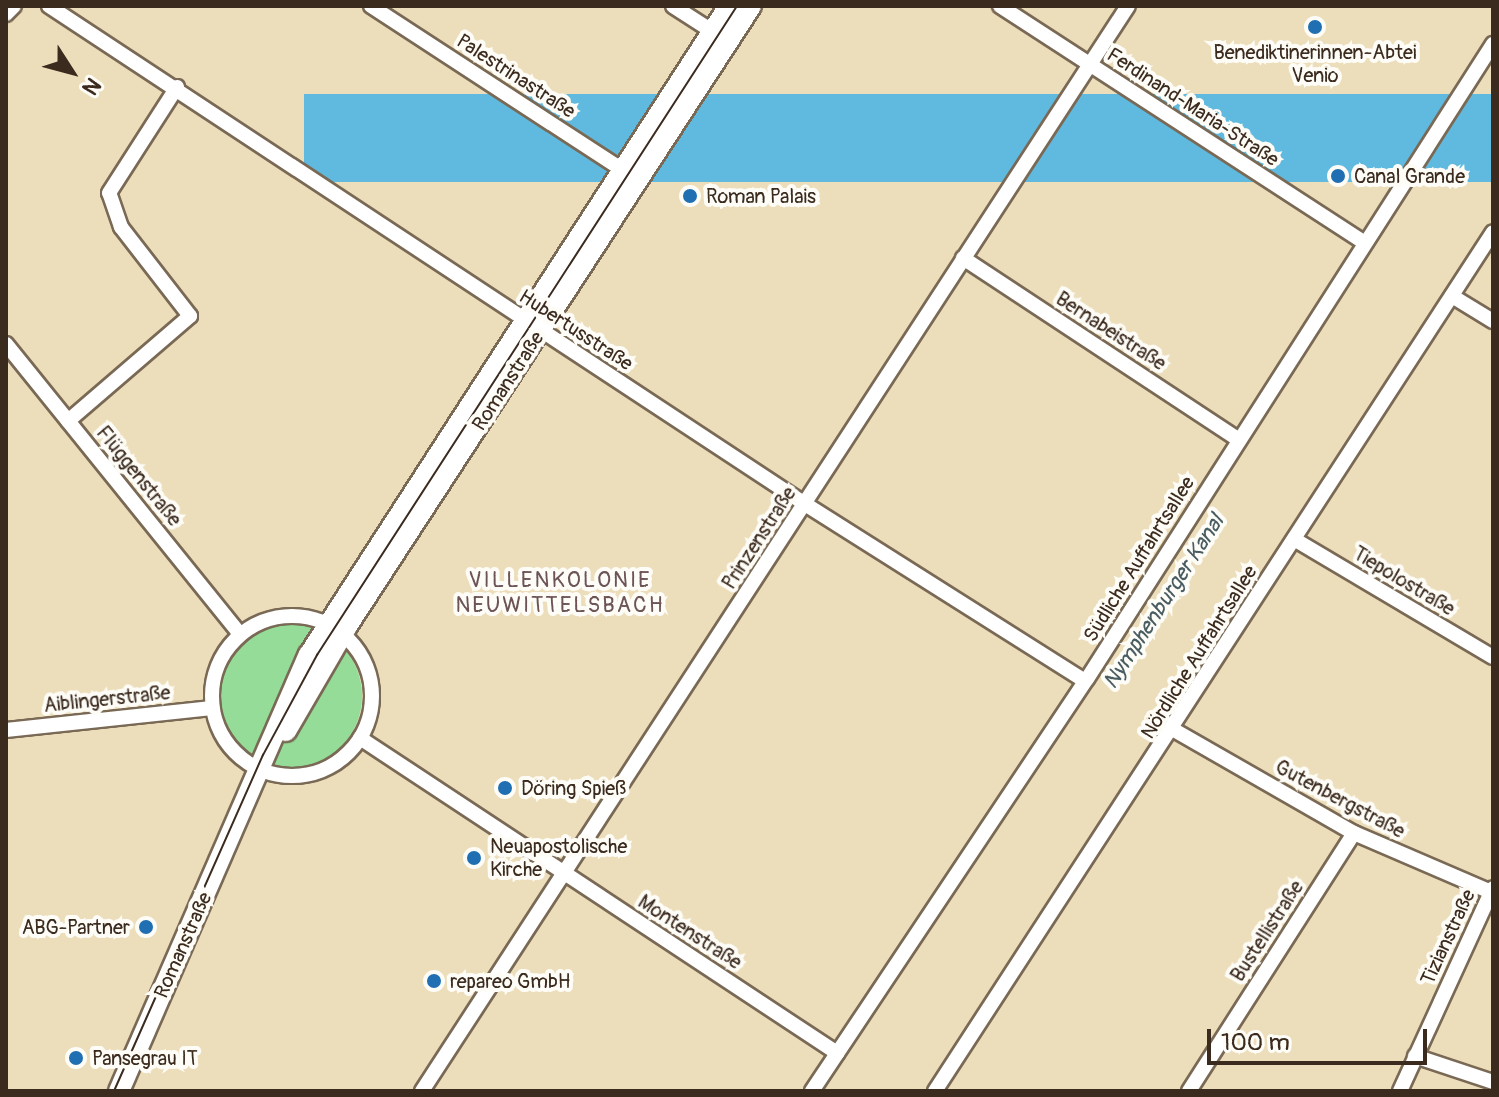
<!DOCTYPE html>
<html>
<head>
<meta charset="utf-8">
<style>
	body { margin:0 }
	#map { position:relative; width:1499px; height:1097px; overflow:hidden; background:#eddebb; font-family:Pangolin,sans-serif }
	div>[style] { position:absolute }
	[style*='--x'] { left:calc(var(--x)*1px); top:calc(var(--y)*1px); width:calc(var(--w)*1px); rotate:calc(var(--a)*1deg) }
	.green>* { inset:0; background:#94dc97 }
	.round { border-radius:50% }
	.water>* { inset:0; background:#60b9de; transform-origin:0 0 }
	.roads { filter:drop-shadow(2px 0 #796955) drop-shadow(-2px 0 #796955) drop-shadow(0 2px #796955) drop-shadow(0 -2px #796955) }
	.minor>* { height:14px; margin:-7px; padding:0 7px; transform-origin:7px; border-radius:7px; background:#fff }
	.minor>.ring { margin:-7px; padding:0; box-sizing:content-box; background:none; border:14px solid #fff; border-radius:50% }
	.secondary>* { height:20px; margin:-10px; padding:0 10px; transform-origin:10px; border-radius:10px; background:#fff }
	.tram>* { height:2px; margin:-1px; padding:0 1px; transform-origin:1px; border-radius:1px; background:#3b2a1e }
	.dots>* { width:22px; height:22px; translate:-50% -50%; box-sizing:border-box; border:4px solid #fdfcf7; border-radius:50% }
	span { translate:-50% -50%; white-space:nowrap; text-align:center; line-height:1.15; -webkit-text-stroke:8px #fdfcf7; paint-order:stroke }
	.poi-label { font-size:20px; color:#3b2a1e }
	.left { translate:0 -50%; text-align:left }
	.right { translate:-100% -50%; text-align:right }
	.street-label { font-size:20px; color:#3b2a1e }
	.neighbourhood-label { font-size:22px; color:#6c5356; letter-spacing:2px }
	.water-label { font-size:22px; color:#485c61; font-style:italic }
	.frame { position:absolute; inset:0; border:8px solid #3b2a1e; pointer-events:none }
	.north { position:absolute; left:32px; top:32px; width:80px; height:80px; -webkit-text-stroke:6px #fdfcf7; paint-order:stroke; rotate:126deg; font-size:22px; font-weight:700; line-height:32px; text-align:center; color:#3b2a1e }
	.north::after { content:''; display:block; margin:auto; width:28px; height:36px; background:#3b2a1e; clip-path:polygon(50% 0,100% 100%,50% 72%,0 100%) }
	.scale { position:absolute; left:1207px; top:1029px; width:220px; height:36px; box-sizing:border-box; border:4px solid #3b2a1e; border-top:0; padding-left:10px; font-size:24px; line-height:28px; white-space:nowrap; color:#3b2a1e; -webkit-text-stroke:6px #fdfcf7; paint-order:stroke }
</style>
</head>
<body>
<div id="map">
	<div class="green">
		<div class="round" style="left:218px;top:624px;width:144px;height:144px"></div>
	</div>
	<div class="water">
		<div style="left:1493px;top:94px;width:88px;height:1189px;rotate:90deg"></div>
	</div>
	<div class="roads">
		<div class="minor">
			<div style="--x:49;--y:6;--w:905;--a:33.37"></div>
			<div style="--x:805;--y:504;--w:331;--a:32.3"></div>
			<div style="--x:371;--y:6;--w:308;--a:33.1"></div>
			<div style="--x:673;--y:6;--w:54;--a:32.8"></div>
			<div style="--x:1000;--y:6;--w:433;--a:33"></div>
			<div style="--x:6;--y:14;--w:11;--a:-45"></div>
			<div style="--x:963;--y:258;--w:329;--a:33.4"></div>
			<div style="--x:1452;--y:296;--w:48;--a:31.4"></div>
			<div style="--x:6;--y:344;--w:373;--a:51.1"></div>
			<div style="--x:68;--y:421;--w:161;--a:-40.7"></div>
			<div style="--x:190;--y:316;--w:113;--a:-127.8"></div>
			<div style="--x:121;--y:227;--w:36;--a:-109"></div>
			<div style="--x:109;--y:193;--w:126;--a:-57.3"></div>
			<div style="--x:1294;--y:539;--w:231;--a:30.7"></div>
			<div class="ring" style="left:212px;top:616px;width:146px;height:146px"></div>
			<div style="--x:6;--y:730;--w:207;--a:-6.1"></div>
			<div style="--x:1174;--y:730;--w:207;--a:29.8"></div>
			<div style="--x:1354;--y:833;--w:151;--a:23.3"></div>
			<div style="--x:360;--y:738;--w:572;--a:33.44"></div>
			<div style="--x:1415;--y:1056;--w:82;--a:18.4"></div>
			<div style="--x:422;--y:1091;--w:1294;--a:-56.95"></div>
			<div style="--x:812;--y:1091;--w:495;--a:-56.3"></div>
			<div style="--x:1087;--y:679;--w:754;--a:-57.41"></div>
			<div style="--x:935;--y:1091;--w:1024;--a:-56.99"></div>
			<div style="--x:1189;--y:1091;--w:306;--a:-57.4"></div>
			<div style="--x:1400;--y:1091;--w:223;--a:-65.4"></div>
		</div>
		<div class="secondary">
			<div style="--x:286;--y:731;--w:121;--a:-59.8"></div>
			<div style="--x:347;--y:626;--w:740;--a:-56.91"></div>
			<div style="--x:119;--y:1091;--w:476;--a:-66.5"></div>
			<div style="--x:309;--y:655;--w:773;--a:-57.09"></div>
		</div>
	</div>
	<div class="tram">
		<div style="--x:114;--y:1091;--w:368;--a:-66.1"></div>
		<div style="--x:263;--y:755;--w:114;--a:-61.6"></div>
		<div style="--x:317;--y:655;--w:773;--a:-57.09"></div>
	</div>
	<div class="dots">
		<div style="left:1315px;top:27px;background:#1f6fb2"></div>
		<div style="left:1338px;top:176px;background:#1f6fb2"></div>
		<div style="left:690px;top:196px;background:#1f6fb2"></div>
		<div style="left:505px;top:788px;background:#1f6fb2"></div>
		<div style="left:474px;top:858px;background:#1f6fb2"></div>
		<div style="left:146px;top:927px;background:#1f6fb2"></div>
		<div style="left:434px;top:981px;background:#1f6fb2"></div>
		<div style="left:76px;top:1058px;background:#1f6fb2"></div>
	</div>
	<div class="poi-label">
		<span style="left:1315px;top:64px">Benediktinerinnen-Abtei<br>Venio</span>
		<span class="left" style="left:1354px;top:176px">Canal Grande</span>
		<span class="left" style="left:706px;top:196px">Roman Palais</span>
		<span class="left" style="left:521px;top:788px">Döring Spieß</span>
		<span class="left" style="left:490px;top:858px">Neuapostolische<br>Kirche</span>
		<span class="right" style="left:130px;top:927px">ABG-Partner</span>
		<span class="left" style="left:450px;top:981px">repareo GmbH</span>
		<span class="left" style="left:92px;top:1058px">Pansegrau IT</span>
	</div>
	<div class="street-label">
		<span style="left:516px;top:76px;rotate:33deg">Palestrinastraße</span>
		<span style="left:1193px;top:107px;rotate:33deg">Ferdinand-Maria-Straße</span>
		<span style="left:576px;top:330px;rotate:33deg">Hubertusstraße</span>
		<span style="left:1111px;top:331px;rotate:33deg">Bernabeistraße</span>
		<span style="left:508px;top:381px;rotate:-57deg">Romanstraße</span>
		<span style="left:139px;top:476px;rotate:51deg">Flüggenstraße</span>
		<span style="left:759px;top:538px;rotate:-57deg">Prinzenstraße</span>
		<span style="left:1139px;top:559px;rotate:-58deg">Südliche Auffahrtsallee</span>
		<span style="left:1404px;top:581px;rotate:31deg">Tiepolostraße</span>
		<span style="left:1199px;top:652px;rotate:-58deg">Nördliche Auffahrtsallee</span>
		<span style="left:107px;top:699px;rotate:-6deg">Aiblingerstraße</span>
		<span style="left:1340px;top:799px;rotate:28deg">Gutenbergstraße</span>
		<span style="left:1267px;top:931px;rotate:-57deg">Bustellistraße</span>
		<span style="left:690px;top:932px;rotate:33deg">Montenstraße</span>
		<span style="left:1448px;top:937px;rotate:-65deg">Tizianstraße</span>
		<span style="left:183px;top:945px;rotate:-66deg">Romanstraße</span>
	</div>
	<div class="neighbourhood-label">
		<span style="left:560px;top:593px">VILLENKOLONIE<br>NEUWITTELSBACH</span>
	</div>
	<div class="water-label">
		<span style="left:1164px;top:602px;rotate:-57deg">Nymphenburger Kanal</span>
	</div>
	<div class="frame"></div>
	<div class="north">N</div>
	<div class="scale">100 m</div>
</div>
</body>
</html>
